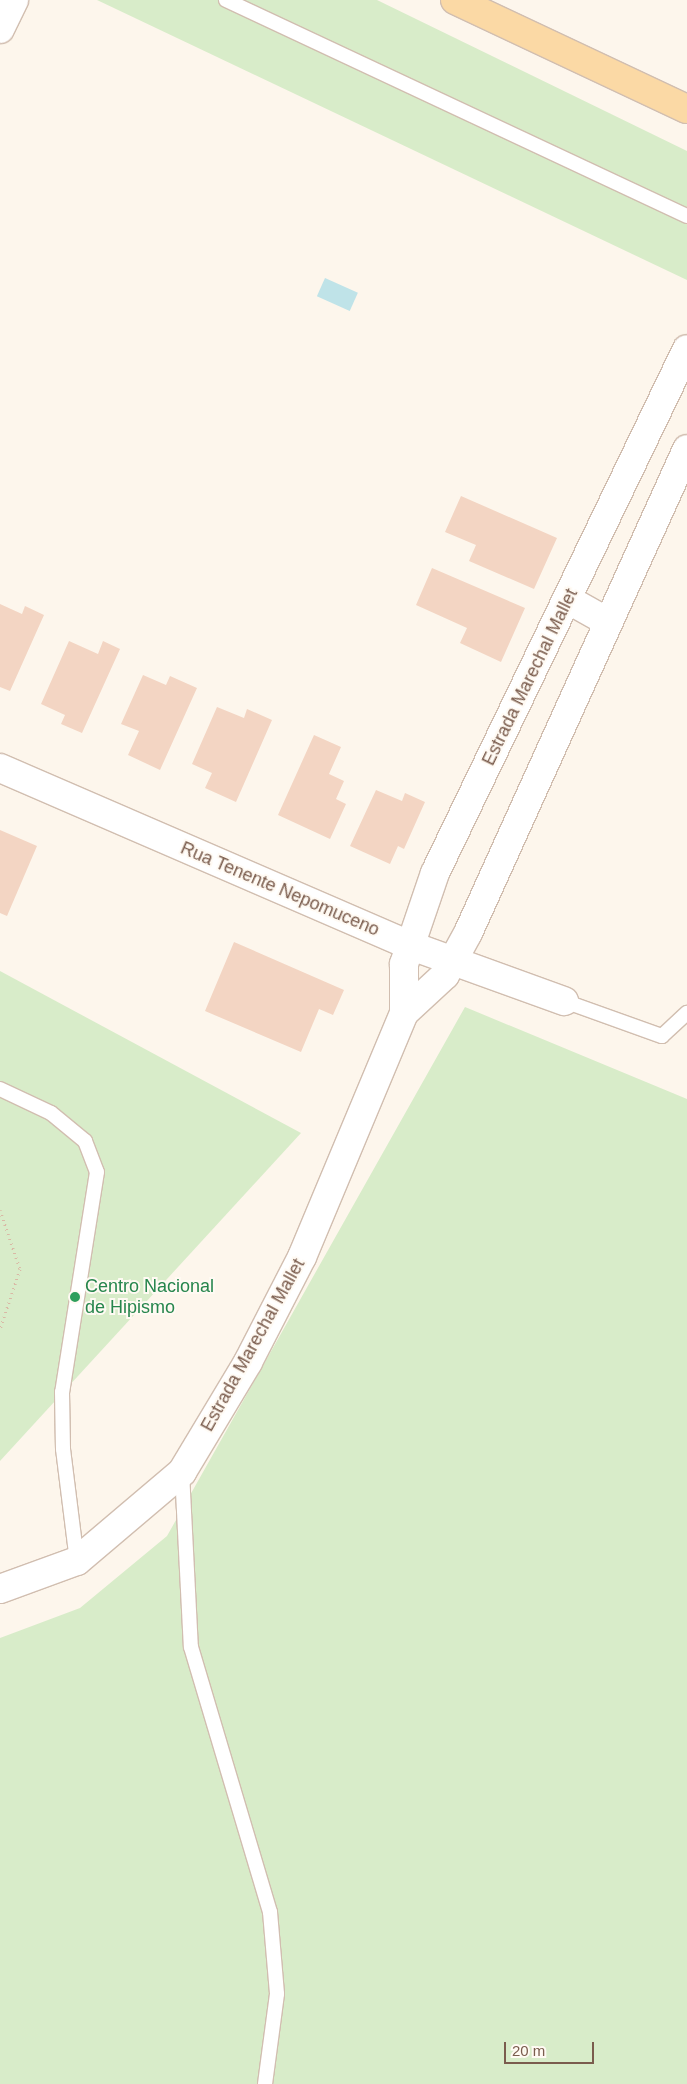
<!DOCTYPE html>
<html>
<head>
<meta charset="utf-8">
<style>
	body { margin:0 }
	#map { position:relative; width:687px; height:2084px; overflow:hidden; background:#fdf6ec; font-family:Arial,sans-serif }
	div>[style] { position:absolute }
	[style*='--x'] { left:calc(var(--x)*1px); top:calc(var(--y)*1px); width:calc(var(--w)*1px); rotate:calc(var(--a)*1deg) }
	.green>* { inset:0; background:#d8ecc9 }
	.water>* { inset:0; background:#bfe3e8; transform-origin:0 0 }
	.building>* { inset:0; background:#f3d5c3 }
	.path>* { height:3px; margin-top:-1.5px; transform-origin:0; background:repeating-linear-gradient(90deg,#d9b8a5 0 1px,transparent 0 5px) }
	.roads { filter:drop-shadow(1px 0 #d1beb0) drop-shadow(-1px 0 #d1beb0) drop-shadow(0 1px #d1beb0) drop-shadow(0 -1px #d1beb0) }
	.service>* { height:14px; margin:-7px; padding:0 7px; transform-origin:7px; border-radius:7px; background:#fff }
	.minor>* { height:28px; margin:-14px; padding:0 14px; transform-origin:14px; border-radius:14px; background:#fff }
	.primary>* { height:28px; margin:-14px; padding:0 14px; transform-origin:14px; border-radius:14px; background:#fbd9a5 }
	.dots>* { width:14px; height:14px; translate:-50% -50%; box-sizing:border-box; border:2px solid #fffaf3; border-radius:50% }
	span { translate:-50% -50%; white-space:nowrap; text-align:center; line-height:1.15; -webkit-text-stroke:4px #fffaf3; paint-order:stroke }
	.street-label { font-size:18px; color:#7a5c4d }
	.leisure-label { font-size:18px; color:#27864d }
	.left { translate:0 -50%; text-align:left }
	.scale { position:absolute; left:504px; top:2042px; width:90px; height:22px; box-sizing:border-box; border:2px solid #7a5c4d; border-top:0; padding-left:6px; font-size:15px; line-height:18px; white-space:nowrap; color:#7a5c4d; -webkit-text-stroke:4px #fffaf3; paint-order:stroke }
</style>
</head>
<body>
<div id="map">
	<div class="green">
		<div style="clip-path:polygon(97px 0,377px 0,687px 151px,687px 280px)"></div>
		<div style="clip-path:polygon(0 971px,301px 1133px,0 1461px)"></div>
		<div style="clip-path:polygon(465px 1007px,687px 1099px,687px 2084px,0 2084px,0 1638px,80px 1608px,167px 1536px)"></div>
	</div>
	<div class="water">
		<div style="left:325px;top:278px;width:36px;height:20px;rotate:24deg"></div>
	</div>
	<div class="building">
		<div style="clip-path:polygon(461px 496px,557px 538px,534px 589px,469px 561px,476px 545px,445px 532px)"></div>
		<div style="clip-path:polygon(432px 568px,525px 608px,501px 662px,460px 643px,467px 628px,416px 605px)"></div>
		<div style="clip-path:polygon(0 604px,22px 614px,25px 606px,44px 615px,10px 691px,0 687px)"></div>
		<div style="clip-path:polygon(69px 641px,98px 654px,103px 641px,120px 649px,82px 733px,61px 724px,65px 715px,41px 704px)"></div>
		<div style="clip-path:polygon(143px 675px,166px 685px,170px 676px,197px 688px,160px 770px,128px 755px,139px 731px,121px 724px)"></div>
		<div style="clip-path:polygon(217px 707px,244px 718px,247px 709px,272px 720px,236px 802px,205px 788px,212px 773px,192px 764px)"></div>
		<div style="clip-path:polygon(314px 735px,341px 747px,329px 774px,344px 781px,336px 799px,346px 804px,330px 839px,278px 815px)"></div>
		<div style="clip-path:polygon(376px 790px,402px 801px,405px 793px,425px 802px,404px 849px,398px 846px,390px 864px,350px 846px)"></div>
		<div style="clip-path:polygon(0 830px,37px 846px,7px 916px,0 913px)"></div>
		<div style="clip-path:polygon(234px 942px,344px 990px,333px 1015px,319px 1009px,301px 1052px,205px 1011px)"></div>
	</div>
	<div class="path">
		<div style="--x:0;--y:1210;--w:62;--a:71.3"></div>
		<div style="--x:20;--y:1269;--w:63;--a:108.4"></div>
	</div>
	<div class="roads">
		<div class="service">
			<div style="--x:226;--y:0;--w:509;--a:25.11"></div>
			<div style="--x:564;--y:1001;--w:104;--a:19.7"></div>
			<div style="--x:662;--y:1036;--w:34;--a:-43"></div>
			<div style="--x:0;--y:1089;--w:56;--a:25.2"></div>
			<div style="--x:51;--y:1113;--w:44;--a:39.5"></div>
			<div style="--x:85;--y:1141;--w:33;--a:69"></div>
			<div style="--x:97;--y:1172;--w:223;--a:99"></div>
			<div style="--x:62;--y:1392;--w:57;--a:89"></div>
			<div style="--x:63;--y:1449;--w:113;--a:82.9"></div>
			<div style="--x:182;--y:1472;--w:175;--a:87.1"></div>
			<div style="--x:191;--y:1647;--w:277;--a:73.4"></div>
			<div style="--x:270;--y:1912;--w:82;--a:85.1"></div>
			<div style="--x:277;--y:1994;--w:91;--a:97.6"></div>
		</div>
		<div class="minor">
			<div style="--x:0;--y:29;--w:32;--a:-64"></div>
			<div style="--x:567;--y:599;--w:47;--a:29.3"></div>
			<div style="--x:0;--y:768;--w:446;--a:23.4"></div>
			<div style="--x:409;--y:945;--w:165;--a:19.9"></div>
			<div style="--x:404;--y:1013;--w:56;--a:-42.8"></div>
			<div style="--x:445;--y:975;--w:48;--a:-61.3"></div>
			<div style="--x:468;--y:933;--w:531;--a:-65.65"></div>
			<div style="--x:0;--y:1589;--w:82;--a:-20"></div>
			<div style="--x:77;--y:1561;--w:138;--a:-40.3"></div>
			<div style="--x:182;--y:1472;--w:128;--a:-59"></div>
			<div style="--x:248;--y:1362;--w:118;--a:-62.8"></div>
			<div style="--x:302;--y:1257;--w:264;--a:-67.3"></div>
			<div style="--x:404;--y:1013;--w:49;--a:-90"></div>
			<div style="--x:404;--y:964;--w:96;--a:-71.2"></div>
			<div style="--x:435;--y:873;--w:581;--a:-64.32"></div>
		</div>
		<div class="primary">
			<div style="--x:455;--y:0;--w:256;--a:25.2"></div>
		</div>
	</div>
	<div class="dots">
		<div style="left:75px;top:1297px;background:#2e9e5b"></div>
	</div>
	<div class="street-label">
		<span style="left:530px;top:677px;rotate:-64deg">Estrada Marechal Mallet</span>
		<span style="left:280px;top:889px;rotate:23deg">Rua Tenente Nepomuceno</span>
		<span style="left:253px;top:1345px;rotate:-61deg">Estrada Marechal Mallet</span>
	</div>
	<div class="leisure-label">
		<span class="left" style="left:85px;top:1297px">Centro Nacional<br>de Hipismo</span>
	</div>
	<div class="scale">20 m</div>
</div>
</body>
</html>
